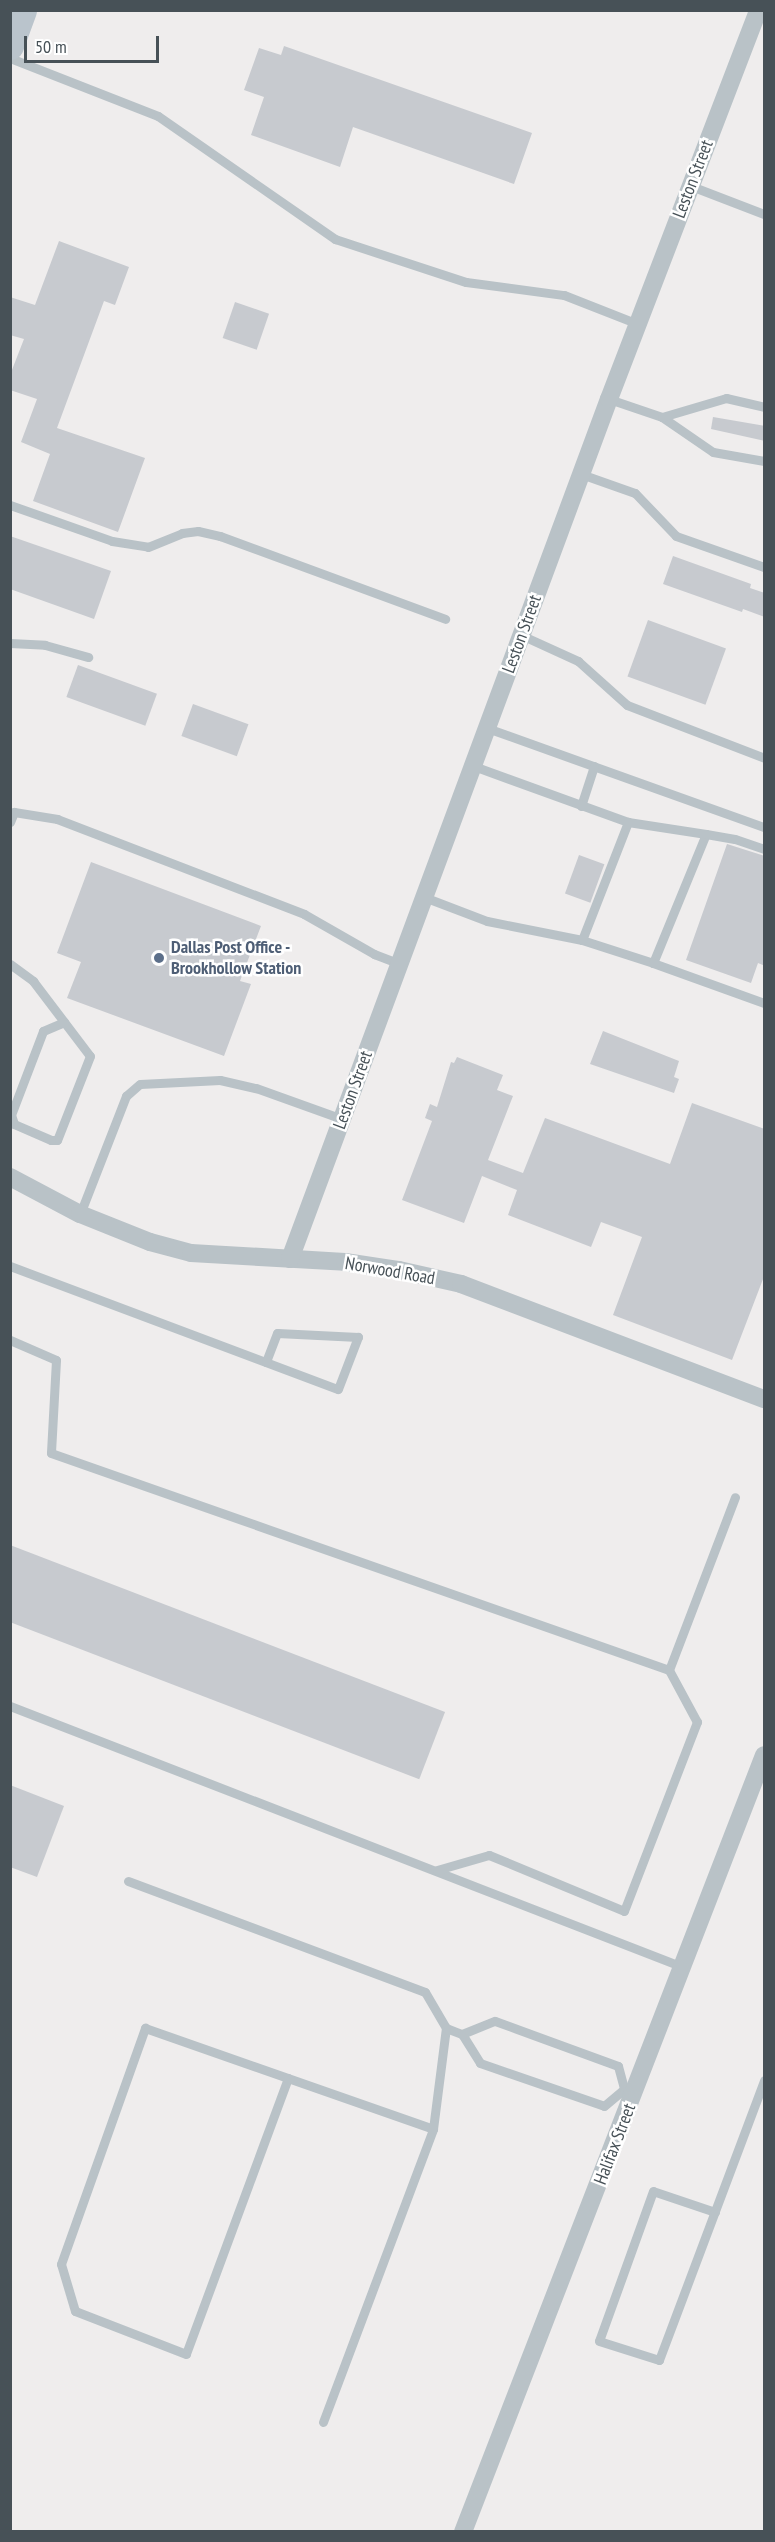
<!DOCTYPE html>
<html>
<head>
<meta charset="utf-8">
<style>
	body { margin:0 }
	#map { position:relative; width:775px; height:2542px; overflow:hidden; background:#efeded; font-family:"PT Sans Narrow",sans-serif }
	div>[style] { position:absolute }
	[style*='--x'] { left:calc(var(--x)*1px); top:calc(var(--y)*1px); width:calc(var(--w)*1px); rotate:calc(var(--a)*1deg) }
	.building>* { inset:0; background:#c7cacf; transform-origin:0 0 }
	.service>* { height:9px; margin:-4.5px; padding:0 4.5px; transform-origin:4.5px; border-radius:4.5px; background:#b9c2c7 }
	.minor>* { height:18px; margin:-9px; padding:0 9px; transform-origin:9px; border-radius:9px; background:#b9c2c7 }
	.secondary>* { height:27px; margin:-13.5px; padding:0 13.5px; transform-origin:13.5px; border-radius:13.5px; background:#bac4cc }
	.dots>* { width:16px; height:16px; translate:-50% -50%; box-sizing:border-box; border:3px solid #fff; border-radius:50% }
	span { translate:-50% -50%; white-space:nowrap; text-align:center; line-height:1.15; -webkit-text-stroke:5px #fff; paint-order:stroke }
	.street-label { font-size:18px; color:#475157 }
	.service-label { font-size:18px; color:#4e5e75; font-weight:700 }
	.left { translate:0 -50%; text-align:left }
	.frame { position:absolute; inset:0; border:12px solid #475157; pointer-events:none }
	.scale { position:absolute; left:24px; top:36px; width:135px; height:27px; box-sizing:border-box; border:3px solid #475157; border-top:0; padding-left:8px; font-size:18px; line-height:21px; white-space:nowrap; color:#475157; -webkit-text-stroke:4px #fff; paint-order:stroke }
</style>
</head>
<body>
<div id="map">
	<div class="building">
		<div style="clip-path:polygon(284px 46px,532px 133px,514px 184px,353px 127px,340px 167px,251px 135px,264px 97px,244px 90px,259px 48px,281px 55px)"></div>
		<div style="clip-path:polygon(59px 241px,129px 267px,115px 305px,104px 301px,57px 428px,145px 458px,118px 532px,33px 501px,50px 454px,21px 442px,37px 399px,10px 390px,10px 375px,24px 339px,10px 335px,10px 297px,35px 305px)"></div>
		<div style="left:235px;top:302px;width:36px;height:38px;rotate:19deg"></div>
		<div style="clip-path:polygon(713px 417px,765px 426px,765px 441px,711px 429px)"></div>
		<div style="clip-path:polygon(10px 536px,111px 571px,94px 619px,10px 589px)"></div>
		<div style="clip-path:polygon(673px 556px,751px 584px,750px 588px,765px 593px,765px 617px,743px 609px,742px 612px,663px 584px)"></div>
		<div style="left:648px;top:620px;width:83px;height:60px;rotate:20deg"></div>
		<div style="left:78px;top:665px;width:84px;height:34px;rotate:20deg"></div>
		<div style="left:193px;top:704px;width:59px;height:34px;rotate:20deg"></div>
		<div style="clip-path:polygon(727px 844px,765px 856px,765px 966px,758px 963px,751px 983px,686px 960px)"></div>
		<div style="left:579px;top:855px;width:27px;height:41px;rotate:20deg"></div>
		<div style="clip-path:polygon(91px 862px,261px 926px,240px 981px,251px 984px,224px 1056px,67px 998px,81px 962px,57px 953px)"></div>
		<div style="clip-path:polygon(603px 1031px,679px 1061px,674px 1077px,679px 1079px,674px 1093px,590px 1064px)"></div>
		<div style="clip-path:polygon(457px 1057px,503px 1075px,497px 1090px,513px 1096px,488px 1160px,523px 1173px,545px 1118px,670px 1164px,692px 1103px,765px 1129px,765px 1274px,732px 1360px,613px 1315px,642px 1237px,601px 1222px,591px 1247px,508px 1215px,517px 1190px,482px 1176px,464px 1223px,402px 1200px,432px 1121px,425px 1118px,430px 1104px,437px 1107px,451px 1062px,454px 1063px)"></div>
		<div style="left:10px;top:1545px;width:466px;height:72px;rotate:21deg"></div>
		<div style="clip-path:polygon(10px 1785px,64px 1806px,37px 1877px,10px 1867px)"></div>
	</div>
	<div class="service">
		<div style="--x:10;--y:58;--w:159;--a:21.4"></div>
		<div style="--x:158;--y:116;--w:216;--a:34.8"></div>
		<div style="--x:335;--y:239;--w:138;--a:18.2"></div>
		<div style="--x:466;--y:282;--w:99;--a:7.6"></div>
		<div style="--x:564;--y:295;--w:79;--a:21.4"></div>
		<div style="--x:691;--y:186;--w:78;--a:21"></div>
		<div style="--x:609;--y:399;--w:56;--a:18.8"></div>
		<div style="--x:662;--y:417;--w:62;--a:34.5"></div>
		<div style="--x:713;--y:452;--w:52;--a:10"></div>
		<div style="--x:662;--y:417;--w:67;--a:-16.5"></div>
		<div style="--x:726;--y:398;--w:39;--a:13"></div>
		<div style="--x:581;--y:474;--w:57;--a:19.4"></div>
		<div style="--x:635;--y:493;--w:59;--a:46.4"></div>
		<div style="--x:676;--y:536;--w:93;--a:19.4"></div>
		<div style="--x:10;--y:505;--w:108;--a:19.4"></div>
		<div style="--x:112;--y:541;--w:36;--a:9"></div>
		<div style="--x:148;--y:547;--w:37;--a:-22"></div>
		<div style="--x:182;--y:533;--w:16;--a:-7"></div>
		<div style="--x:198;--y:531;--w:23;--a:13"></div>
		<div style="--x:220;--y:536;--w:240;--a:20.2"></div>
		<div style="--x:521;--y:635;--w:63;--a:24.5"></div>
		<div style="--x:578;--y:661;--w:66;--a:41.9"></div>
		<div style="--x:627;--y:705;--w:147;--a:21.1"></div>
		<div style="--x:10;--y:643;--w:35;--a:3"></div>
		<div style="--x:45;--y:645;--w:45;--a:15.6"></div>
		<div style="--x:487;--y:728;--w:294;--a:19.7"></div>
		<div style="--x:581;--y:806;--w:42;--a:-72"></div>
		<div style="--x:10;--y:822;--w:11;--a:-68"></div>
		<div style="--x:14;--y:812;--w:44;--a:9.2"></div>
		<div style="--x:57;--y:819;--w:265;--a:21"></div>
		<div style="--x:304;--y:914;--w:81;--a:29.7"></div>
		<div style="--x:374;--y:954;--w:28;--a:21"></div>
		<div style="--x:706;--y:834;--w:29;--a:10"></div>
		<div style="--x:735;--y:839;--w:31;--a:19"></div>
		<div style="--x:424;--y:897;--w:67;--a:20.9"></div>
		<div style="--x:487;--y:921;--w:97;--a:11.3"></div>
		<div style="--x:582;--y:940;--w:75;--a:17.9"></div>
		<div style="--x:653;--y:963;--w:139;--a:-67.7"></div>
		<div style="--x:706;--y:834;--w:79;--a:-171.3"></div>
		<div style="--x:628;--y:822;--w:165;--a:-160.1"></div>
		<div style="--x:582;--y:940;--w:127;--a:-68.7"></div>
		<div style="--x:653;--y:963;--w:118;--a:19.8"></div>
		<div style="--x:10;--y:964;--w:29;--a:36"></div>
		<div style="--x:33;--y:981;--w:94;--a:52.8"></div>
		<div style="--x:90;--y:1056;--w:90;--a:111.4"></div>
		<div style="--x:57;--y:1140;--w:6;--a:180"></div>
		<div style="--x:51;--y:1140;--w:40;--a:-156.6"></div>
		<div style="--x:14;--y:1124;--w:9;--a:-108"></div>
		<div style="--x:11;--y:1115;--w:90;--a:-69.1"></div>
		<div style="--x:43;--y:1031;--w:23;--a:-23"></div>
		<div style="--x:80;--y:1214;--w:127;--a:-68.7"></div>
		<div style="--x:126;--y:1096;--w:18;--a:-41"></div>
		<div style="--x:140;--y:1084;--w:80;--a:-2.9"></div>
		<div style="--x:220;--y:1080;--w:37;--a:13"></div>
		<div style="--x:256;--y:1088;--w:91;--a:19.8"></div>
		<div style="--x:10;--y:1266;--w:350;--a:20.6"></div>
		<div style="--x:338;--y:1389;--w:56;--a:-69"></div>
		<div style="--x:358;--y:1337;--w:81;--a:-177.2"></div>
		<div style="--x:277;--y:1333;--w:31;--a:111"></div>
		<div style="--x:10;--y:1340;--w:50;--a:23.5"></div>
		<div style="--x:56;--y:1360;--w:93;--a:93.1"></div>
		<div style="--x:51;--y:1453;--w:655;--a:19.35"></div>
		<div style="--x:669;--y:1670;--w:185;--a:-69.1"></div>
		<div style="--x:10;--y:1706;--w:722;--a:21.2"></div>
		<div style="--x:437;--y:1870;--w:54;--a:-16.1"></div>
		<div style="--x:489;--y:1855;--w:146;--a:22.5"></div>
		<div style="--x:624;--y:1911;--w:203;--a:-68.9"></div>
		<div style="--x:697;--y:1722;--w:59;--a:-118.3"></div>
		<div style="--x:128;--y:1881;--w:317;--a:20.5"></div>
		<div style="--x:425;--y:1992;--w:42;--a:59.7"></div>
		<div style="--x:446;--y:2028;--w:17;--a:21"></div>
		<div style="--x:462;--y:2034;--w:34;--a:58"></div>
		<div style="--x:480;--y:2063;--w:131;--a:19.1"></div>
		<div style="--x:604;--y:2106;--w:26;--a:-40"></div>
		<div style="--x:462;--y:2034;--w:35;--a:-22"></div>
		<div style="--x:495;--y:2021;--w:131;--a:20.1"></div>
		<div style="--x:618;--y:2066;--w:24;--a:75"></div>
		<div style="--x:288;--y:2078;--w:294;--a:110.3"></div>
		<div style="--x:186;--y:2354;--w:119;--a:-158.8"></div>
		<div style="--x:75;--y:2311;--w:49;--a:-106.6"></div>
		<div style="--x:61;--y:2264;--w:251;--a:-70.4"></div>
		<div style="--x:145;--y:2028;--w:305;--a:19.3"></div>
		<div style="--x:715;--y:2212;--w:65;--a:-161.3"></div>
		<div style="--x:653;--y:2191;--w:159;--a:109.8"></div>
		<div style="--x:599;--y:2341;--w:63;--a:17.6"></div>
		<div style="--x:659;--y:2360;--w:299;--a:-69.4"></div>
		<div style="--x:323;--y:2422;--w:313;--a:-69.4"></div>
		<div style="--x:433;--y:2129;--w:102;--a:-82.7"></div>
	</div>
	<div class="minor">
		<div style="--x:10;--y:1177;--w:79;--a:27.9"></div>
		<div style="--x:80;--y:1214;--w:75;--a:21.8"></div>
		<div style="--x:150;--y:1242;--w:42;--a:15"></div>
		<div style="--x:191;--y:1253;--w:154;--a:3.3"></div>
		<div style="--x:345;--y:1262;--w:55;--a:8.4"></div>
		<div style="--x:399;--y:1270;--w:64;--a:12.7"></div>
		<div style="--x:461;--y:1284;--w:324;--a:20.8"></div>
		<div style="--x:290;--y:1259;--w:917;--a:-69.65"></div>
		<div style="--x:609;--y:399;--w:417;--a:-69"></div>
		<div style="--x:463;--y:2532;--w:833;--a:-68.82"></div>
	</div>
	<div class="secondary">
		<div style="--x:10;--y:46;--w:38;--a:-70"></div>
	</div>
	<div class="dots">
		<div style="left:159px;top:958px;background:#5c6f8a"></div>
	</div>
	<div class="street-label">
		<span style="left:693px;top:179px;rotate:-69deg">Leston Street</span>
		<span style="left:522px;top:634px;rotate:-70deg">Leston Street</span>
		<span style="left:353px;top:1090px;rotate:-70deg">Leston Street</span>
		<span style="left:390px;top:1271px;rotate:10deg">Norwood Road</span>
		<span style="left:615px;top:2144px;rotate:-69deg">Halifax Street</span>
	</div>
	<div class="service-label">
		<span class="left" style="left:171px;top:958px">Dallas Post Office -<br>Brookhollow Station</span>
	</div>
	<div class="frame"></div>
	<div class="scale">50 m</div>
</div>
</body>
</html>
